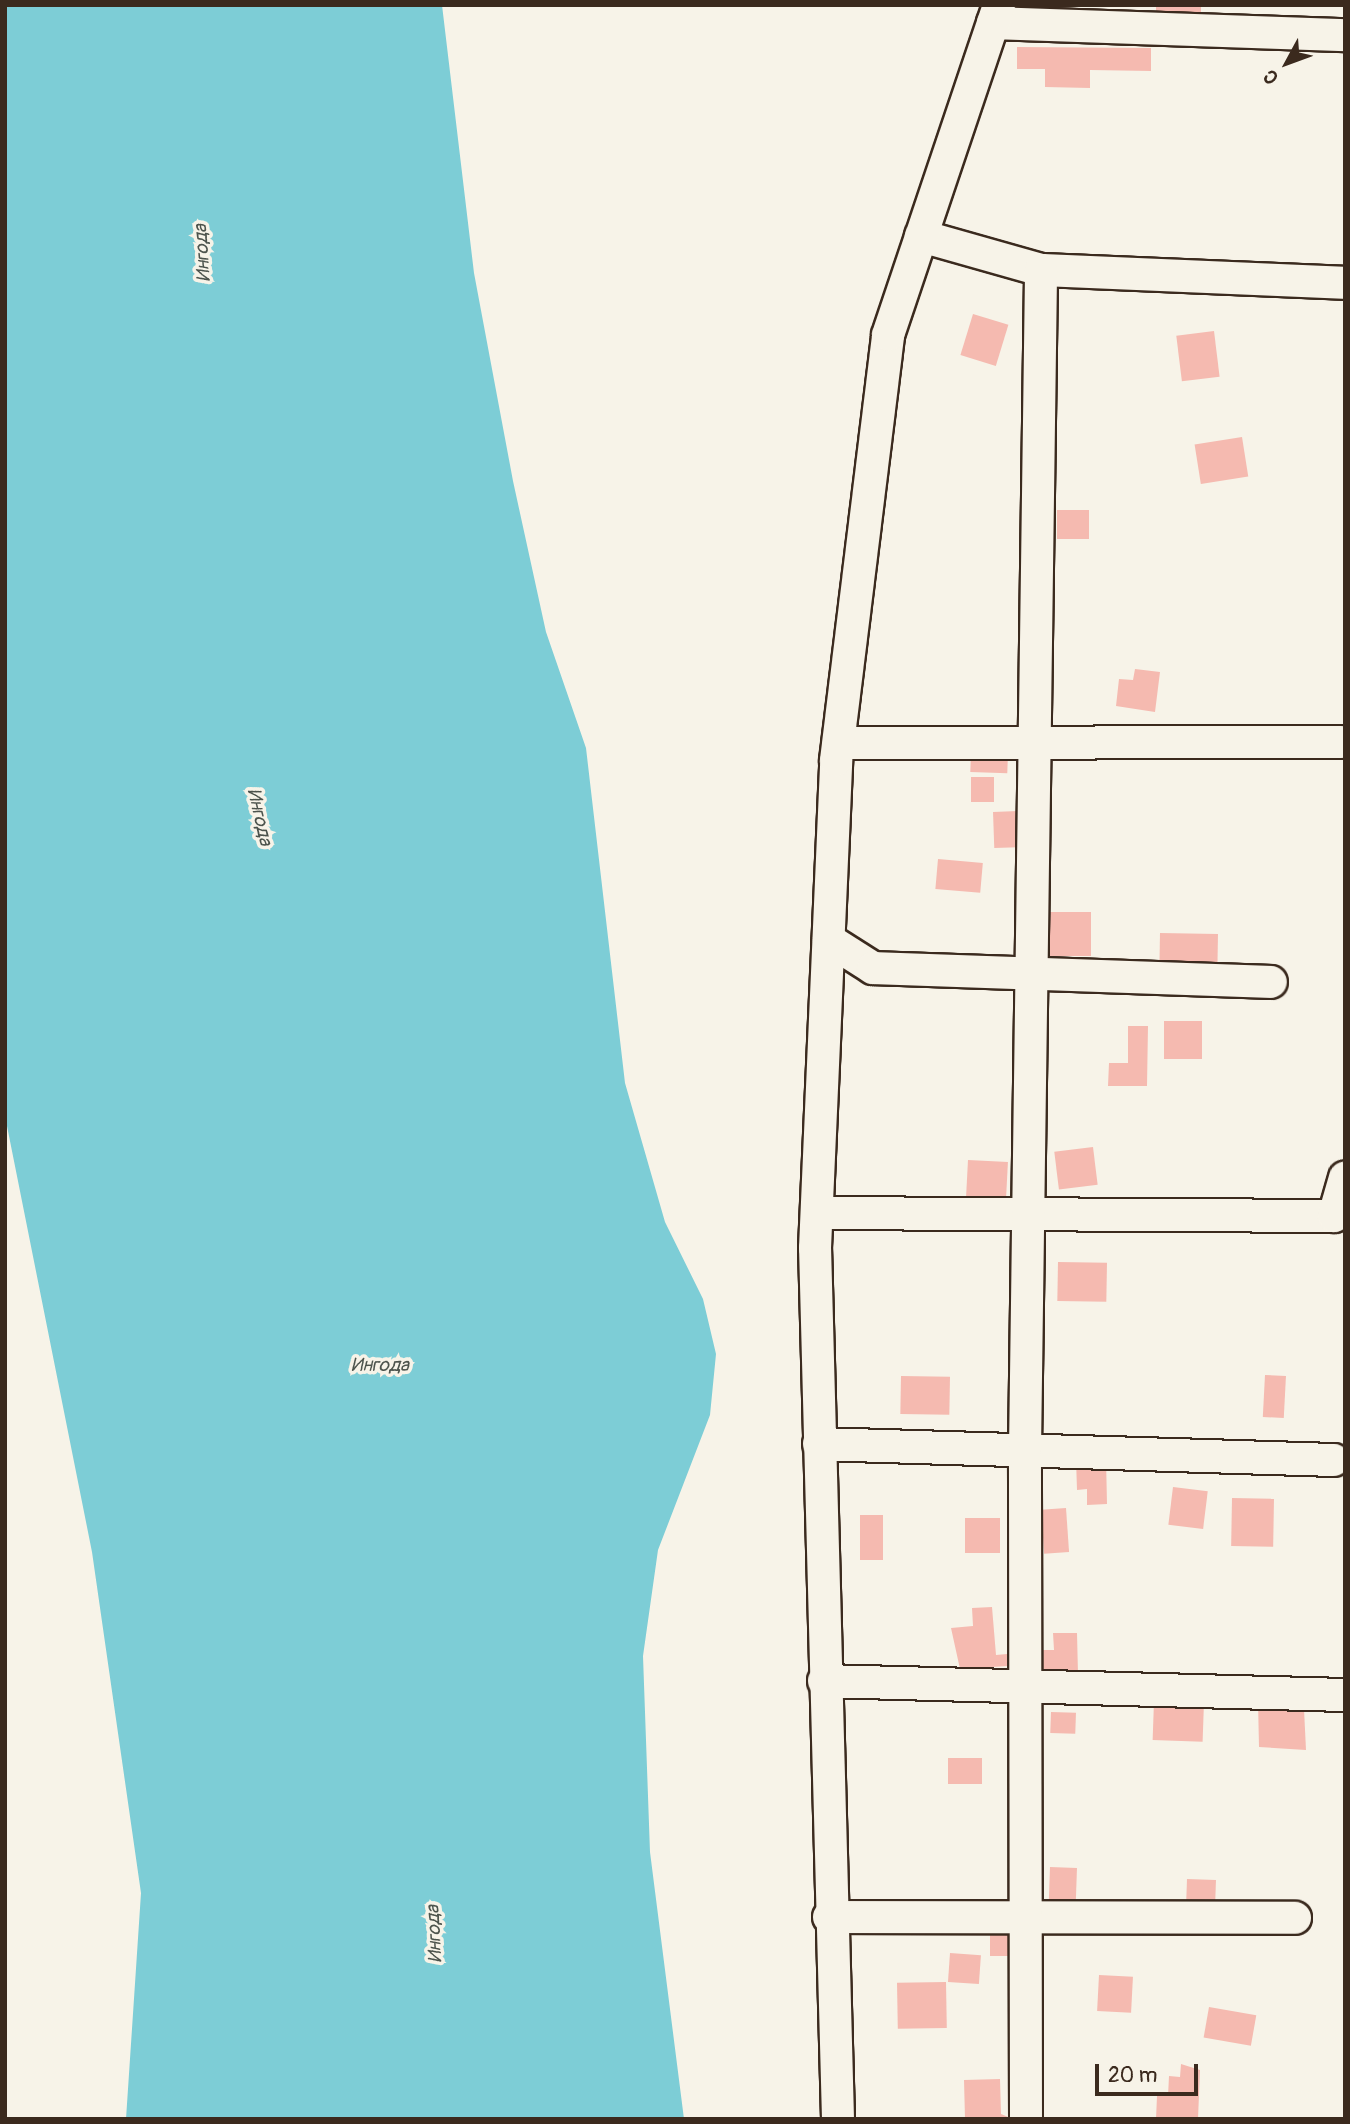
<!DOCTYPE html>
<html>
<head>
<meta charset="utf-8">
<style>
	body { margin:0 }
	#map { position:relative; width:1350px; height:2124px; overflow:hidden; background:#f7f3e8; font-family:Pangolin,sans-serif }
	div>[style] { position:absolute }
	[style*='--x'] { left:calc(var(--x)*1px); top:calc(var(--y)*1px); width:calc(var(--w)*1px); rotate:calc(var(--a)*1deg) }
	.water>* { inset:0; background:#7dcdd6 }
	.building>* { inset:0; background:#f5bab0; transform-origin:0 0 }
	.roads { filter:drop-shadow(2px 0 #3b2a1e) drop-shadow(-2px 0 #3b2a1e) drop-shadow(0 2px #3b2a1e) drop-shadow(0 -2px #3b2a1e) }
	.street>* { height:32px; margin:-16px; padding:0 16px; transform-origin:16px; border-radius:16px; background:#f7f3e8 }
	span { translate:-50% -50%; white-space:nowrap; text-align:center; line-height:1.15; -webkit-text-stroke:7px #f7f3e8; paint-order:stroke }
	.water-label { font-size:19px; color:#4c534c; font-style:italic }
	.frame { position:absolute; inset:0; border:7px solid #3b2a1e; pointer-events:none }
	.north { position:absolute; left:1252px; top:28px; width:70px; height:70px; -webkit-text-stroke:5px #f7f3e8; paint-order:stroke; rotate:229deg; font-size:19px; font-weight:700; line-height:28px; text-align:center; color:#3b2a1e }
	.north::after { content:''; display:block; margin:auto; width:24px; height:32px; background:#3b2a1e; clip-path:polygon(50% 0,100% 100%,50% 72%,0 100%) }
	.scale { position:absolute; left:1095px; top:2064px; width:103px; height:32px; box-sizing:border-box; border:4px solid #3b2a1e; border-top:0; padding-left:9px; font-size:21px; line-height:24px; white-space:nowrap; color:#3b2a1e; -webkit-text-stroke:5px #f7f3e8; paint-order:stroke }
</style>
</head>
<body>
<div id="map">
	<div class="water">
		<div style="clip-path:polygon(5px 5px,442px 5px,474px 273px,513px 481px,546px 632px,586px 748px,625px 1083px,665px 1222px,703px 1299px,716px 1354px,710px 1415px,658px 1550px,643px 1656px,650px 1852px,684px 2119px,126px 2119px,141px 1893px,92px 1552px,5px 1116px)"></div>
	</div>
	<div class="building">
		<div style="left:1156px;top:5px;width:45px;height:9px"></div>
		<div style="clip-path:polygon(1017px 47px,1151px 48px,1151px 71px,1090px 70px,1090px 88px,1045px 87px,1045px 69px,1017px 69px)"></div>
		<div style="left:973px;top:314px;width:37px;height:43px;rotate:17deg"></div>
		<div style="left:1214px;top:331px;width:46px;height:38px;rotate:83deg"></div>
		<div style="left:1242px;top:437px;width:40px;height:48px;rotate:81deg"></div>
		<div style="left:1089px;top:510px;width:29px;height:32px;rotate:90deg"></div>
		<div style="clip-path:polygon(1135px 669px,1160px 672px,1155px 712px,1116px 706px,1119px 679px,1133px 680px)"></div>
		<div style="left:971px;top:752px;width:37px;height:20px;rotate:2deg"></div>
		<div style="left:994px;top:777px;width:25px;height:23px;rotate:90deg"></div>
		<div style="left:1021px;top:811px;width:36px;height:28px;rotate:88deg"></div>
		<div style="left:938px;top:859px;width:45px;height:30px;rotate:5deg"></div>
		<div style="left:1091px;top:912px;width:44px;height:45px;rotate:90deg"></div>
		<div style="left:1160px;top:933px;width:58px;height:33px;rotate:1deg"></div>
		<div style="left:1164px;top:1021px;width:38px;height:38px"></div>
		<div style="clip-path:polygon(1128px 1026px,1148px 1026px,1147px 1086px,1108px 1086px,1109px 1063px,1128px 1063px)"></div>
		<div style="left:1093px;top:1147px;width:38px;height:39px;rotate:83deg"></div>
		<div style="left:968px;top:1160px;width:40px;height:44px;rotate:3deg"></div>
		<div style="left:1058px;top:1262px;width:49px;height:39px;rotate:1deg"></div>
		<div style="left:1265px;top:1375px;width:21px;height:42px;rotate:3deg"></div>
		<div style="left:901px;top:1376px;width:49px;height:38px;rotate:1deg"></div>
		<div style="clip-path:polygon(1106px 1458px,1107px 1504px,1087px 1505px,1087px 1489px,1077px 1490px,1076px 1459px)"></div>
		<div style="left:1173px;top:1487px;width:35px;height:38px;rotate:7deg"></div>
		<div style="left:1232px;top:1498px;width:42px;height:48px;rotate:1deg"></div>
		<div style="left:1066px;top:1508px;width:44px;height:25px;rotate:86deg"></div>
		<div style="left:860px;top:1515px;width:23px;height:45px"></div>
		<div style="left:1000px;top:1518px;width:35px;height:35px;rotate:90deg"></div>
		<div style="clip-path:polygon(992px 1607px,996px 1655px,1007px 1654px,1008px 1666px,960px 1669px,951px 1628px,973px 1626px,972px 1608px)"></div>
		<div style="clip-path:polygon(1053px 1633px,1077px 1633px,1078px 1674px,1043px 1674px,1042px 1650px,1054px 1650px)"></div>
		<div style="left:1154px;top:1701px;width:50px;height:39px;rotate:2deg"></div>
		<div style="clip-path:polygon(1258px 1701px,1304px 1709px,1306px 1750px,1259px 1747px)"></div>
		<div style="left:1051px;top:1712px;width:25px;height:21px;rotate:2deg"></div>
		<div style="left:948px;top:1758px;width:34px;height:26px"></div>
		<div style="left:1050px;top:1867px;width:27px;height:33px;rotate:2deg"></div>
		<div style="left:1187px;top:1879px;width:29px;height:32px;rotate:2deg"></div>
		<div style="left:990px;top:1932px;width:21px;height:24px"></div>
		<div style="left:950px;top:1953px;width:31px;height:29px;rotate:4deg"></div>
		<div style="left:1099px;top:1975px;width:34px;height:36px;rotate:3deg"></div>
		<div style="left:946px;top:1982px;width:46px;height:49px;rotate:89deg"></div>
		<div style="left:1209px;top:2007px;width:48px;height:31px;rotate:10deg"></div>
		<div style="clip-path:polygon(1181px 2064px,1200px 2070px,1198px 2119px,1156px 2119px,1157px 2096px,1168px 2096px,1169px 2076px,1180px 2077px)"></div>
		<div style="clip-path:polygon(1000px 2079px,1001px 2114px,1013px 2119px,965px 2119px,964px 2080px)"></div>
	</div>
	<div class="roads">
		<div class="street">
			<div style="--x:993;--y:23;--w:352;--a:2"></div>
			<div style="--x:921;--y:236;--w:125;--a:15.8"></div>
			<div style="--x:1041;--y:270;--w:304;--a:2.4"></div>
			<div style="--x:839;--y:743;--w:502;--a:-0.11"></div>
			<div style="--x:829;--y:940;--w:52;--a:32.5"></div>
			<div style="--x:873;--y:968;--w:398;--a:2"></div>
			<div style="--x:817;--y:1213;--w:517;--a:0.33"></div>
			<div style="--x:1334;--y:1216;--w:40;--a:-74"></div>
			<div style="--x:819;--y:1444;--w:515;--a:1.78"></div>
			<div style="--x:824;--y:1681;--w:521;--a:1.54"></div>
			<div style="--x:829;--y:1917;--w:466;--a:0.1"></div>
			<div style="--x:838;--y:2119;--w:871;--a:-91.51"></div>
			<div style="--x:815;--y:1248;--w:488;--a:-87.5"></div>
			<div style="--x:836;--y:760;--w:428;--a:-83"></div>
			<div style="--x:888;--y:335;--w:348;--a:-71.4"></div>
			<div style="--x:1026;--y:2119;--w:669;--a:-90.09"></div>
			<div style="--x:1025;--y:1450;--w:1180;--a:-89.22"></div>
		</div>
	</div>
	<div class="water-label">
		<span style="left:203px;top:253px;rotate:-94deg">Ингода</span>
		<span style="left:259px;top:817px;rotate:77deg">Ингода</span>
		<span style="left:380px;top:1366px">Ингода</span>
		<span style="left:435px;top:1934px;rotate:-93deg">Ингода</span>
	</div>
	<div class="frame"></div>
	<div class="north">С</div>
	<div class="scale">20 m</div>
</div>
</body>
</html>
